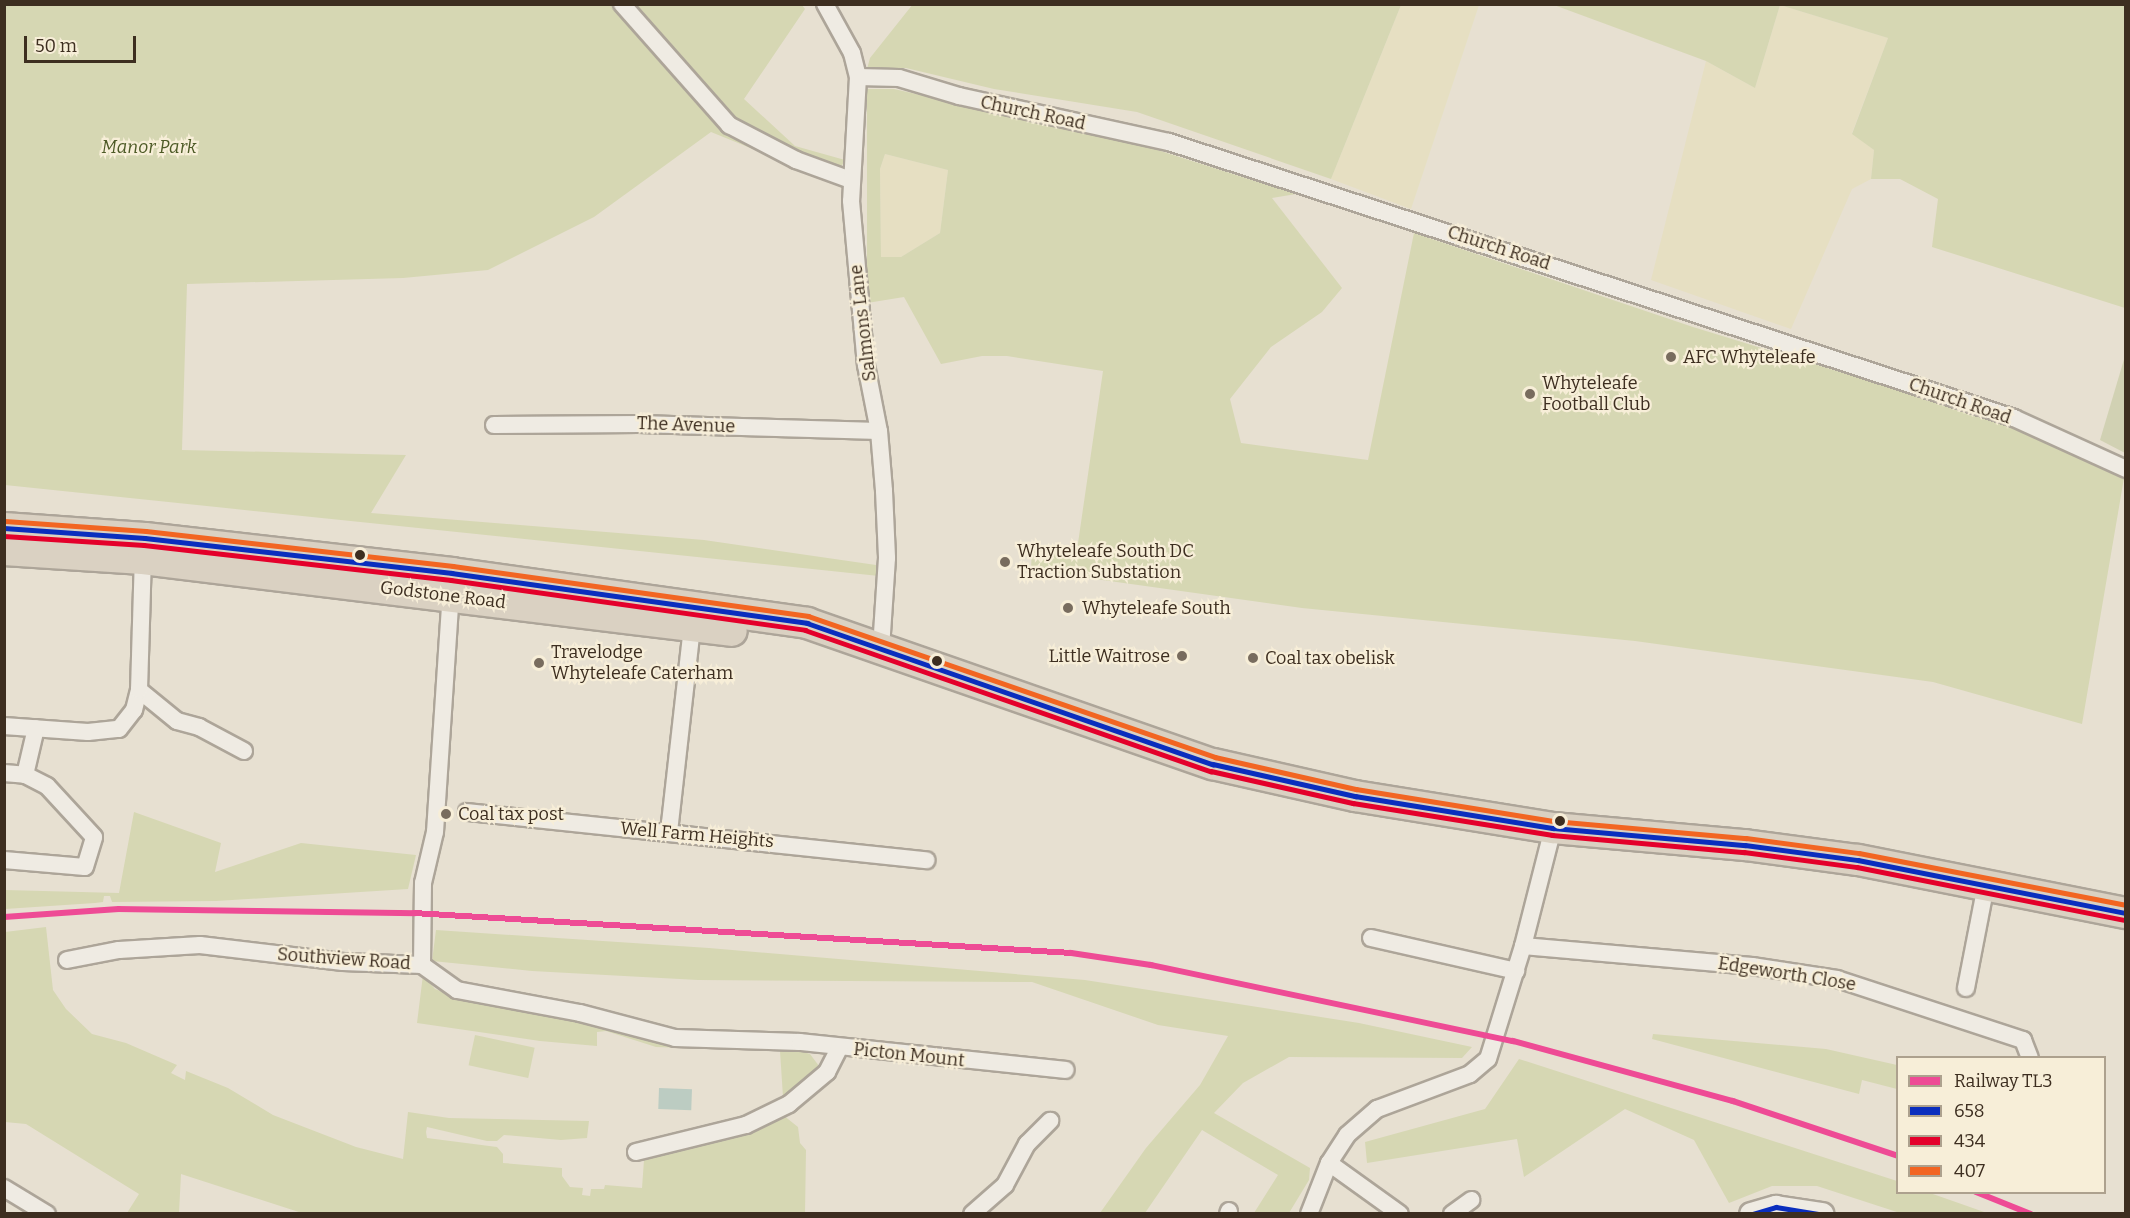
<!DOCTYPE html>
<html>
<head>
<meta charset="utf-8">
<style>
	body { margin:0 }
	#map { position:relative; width:2130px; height:1218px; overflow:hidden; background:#e7e0d1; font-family:Bitter,serif }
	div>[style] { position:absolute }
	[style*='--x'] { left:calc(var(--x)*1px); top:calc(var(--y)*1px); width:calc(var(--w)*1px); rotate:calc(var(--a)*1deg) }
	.farmland>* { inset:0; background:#e6dfc2 }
	.green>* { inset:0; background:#d6d7b3; transform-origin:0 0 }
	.cemetery>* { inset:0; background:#d1d1b3 }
	.water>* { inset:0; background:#bcccc2; transform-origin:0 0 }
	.roads { filter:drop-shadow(2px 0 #ada599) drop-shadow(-2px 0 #ada599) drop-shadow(0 2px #ada599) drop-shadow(0 -2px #ada599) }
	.street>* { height:16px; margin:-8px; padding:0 8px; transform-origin:8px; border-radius:8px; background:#efebe3 }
	.secondary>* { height:22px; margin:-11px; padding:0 11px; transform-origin:11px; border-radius:11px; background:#efebe3 }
	.highway>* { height:30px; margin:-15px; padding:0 15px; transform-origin:15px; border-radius:15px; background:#dad1c2 }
	.bus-1>* { height:4.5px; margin:-2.25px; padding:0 2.25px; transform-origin:2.25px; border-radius:2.25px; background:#0a2ebe }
	.bus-2>* { height:4.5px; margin:-2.25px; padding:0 2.25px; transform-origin:2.25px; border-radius:2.25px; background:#e4002b }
	.bus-3>* { height:4.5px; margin:-2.25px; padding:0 2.25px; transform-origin:2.25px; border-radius:2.25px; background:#f26522 }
	.rail-1>* { height:6px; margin:-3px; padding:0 3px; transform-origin:3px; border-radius:3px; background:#ee4b95 }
	.dots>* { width:16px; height:16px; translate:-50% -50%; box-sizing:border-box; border:3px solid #f7eed8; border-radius:50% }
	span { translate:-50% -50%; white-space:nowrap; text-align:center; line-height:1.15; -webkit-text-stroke:4.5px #f7eed8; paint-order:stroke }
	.street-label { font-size:18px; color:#3d2e20 }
	.park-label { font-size:18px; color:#4d5a26; font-style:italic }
	.poi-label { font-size:18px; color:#3d2e20 }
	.left { translate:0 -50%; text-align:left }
	.right { translate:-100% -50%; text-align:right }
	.frame { position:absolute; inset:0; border:6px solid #3d2e20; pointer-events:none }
	.legend { position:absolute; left:1896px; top:1056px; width:210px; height:138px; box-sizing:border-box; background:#f7eed8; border:2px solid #ada18e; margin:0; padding:8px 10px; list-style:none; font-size:18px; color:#3d2e20 }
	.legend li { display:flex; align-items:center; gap:12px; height:30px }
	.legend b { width:30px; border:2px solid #ada18e }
	.scale { position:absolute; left:24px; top:36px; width:112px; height:27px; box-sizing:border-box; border:3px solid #3d2e20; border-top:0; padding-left:8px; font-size:18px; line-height:21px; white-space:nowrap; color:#3d2e20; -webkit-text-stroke:4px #f7eed8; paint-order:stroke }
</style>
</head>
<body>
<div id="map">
	<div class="farmland">
		<div style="clip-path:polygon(1401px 5px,1479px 5px,1411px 209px,1331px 179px)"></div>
		<div style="clip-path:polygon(1780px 5px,1888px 38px,1852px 133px,1874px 150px,1871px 179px,1852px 189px,1791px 329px,1651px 280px,1706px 61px,1755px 88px)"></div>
		<div style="clip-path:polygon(885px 154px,948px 170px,940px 233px,901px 257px,881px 257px,880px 169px)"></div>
	</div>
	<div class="green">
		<div style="clip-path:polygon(913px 4px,1401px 4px,1401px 5px,1331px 179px,1137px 112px,994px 89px,906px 68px,867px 69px,870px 58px)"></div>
		<div style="clip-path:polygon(5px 5px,802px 5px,805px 9px,744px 99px,795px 146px,845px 160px,841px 167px,802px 169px,711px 132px,594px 217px,488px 270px,403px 278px,187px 284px,182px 450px,406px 455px,371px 513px,704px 540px,876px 565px,879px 576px,5px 485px)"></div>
		<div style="clip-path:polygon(1554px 5px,2125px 5px,2125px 308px,1932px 247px,1938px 199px,1900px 179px,1871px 179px,1874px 150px,1852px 134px,1888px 38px,1780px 5px,1755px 88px,1706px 61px)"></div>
		<div style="clip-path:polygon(evenodd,867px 89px,894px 89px,1148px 147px,1296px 194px,1272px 198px,1342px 288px,1322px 312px,1271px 347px,1230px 399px,1241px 443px,1368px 460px,1414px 233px,1693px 327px,1983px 416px,2125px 472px,2082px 724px,1933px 682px,1635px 641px,1302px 608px,1031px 570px,1032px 546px,1076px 557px,1103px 371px,1007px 356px,982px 356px,941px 364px,904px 297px,867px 303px,867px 89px,885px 154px,948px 170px,940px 233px,901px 257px,881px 257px,880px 169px,885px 154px)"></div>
		<div style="clip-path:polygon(134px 812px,221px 843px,215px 872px,301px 843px,416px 855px,408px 889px,216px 901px,112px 902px,110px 896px,104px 896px,103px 902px,95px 903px,5px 909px,5px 890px,119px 893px)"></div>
		<div style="clip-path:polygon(46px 927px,53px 990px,66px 1009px,92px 1034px,126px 1043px,177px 1065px,171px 1073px,185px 1080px,186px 1071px,228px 1088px,273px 1115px,356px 1147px,403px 1159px,408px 1112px,449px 1118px,589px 1121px,587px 1138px,561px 1140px,504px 1135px,497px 1141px,487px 1141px,427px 1127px,426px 1132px,427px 1138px,497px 1147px,503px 1154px,503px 1163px,562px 1168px,562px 1176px,570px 1187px,583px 1188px,582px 1195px,590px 1196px,591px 1189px,604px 1189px,605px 1185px,642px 1188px,644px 1160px,648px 1156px,720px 1141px,783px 1115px,798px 1127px,800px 1143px,806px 1150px,805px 1214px,305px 1214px,181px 1174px,179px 1213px,127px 1213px,139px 1194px,26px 1124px,5px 1122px,5px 932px)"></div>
		<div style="clip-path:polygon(436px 930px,709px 948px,1085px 980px,1359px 1023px,1472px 1047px,1462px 1058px,1289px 1057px,1243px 1083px,1214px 1113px,1310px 1168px,1309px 1180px,1289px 1213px,1254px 1213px,1278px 1175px,1202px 1130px,1145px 1213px,1100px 1213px,1146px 1148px,1200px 1085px,1228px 1036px,1158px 1025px,1032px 982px,698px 980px,532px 971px,432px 961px)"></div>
		<div style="clip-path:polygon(423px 975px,435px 989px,461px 999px,586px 1024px,659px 1043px,795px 1049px,810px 1054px,819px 1066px,783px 1097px,780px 1051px,656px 1047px,606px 1031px,597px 1032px,597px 1046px,540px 1041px,417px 1023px)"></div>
		<div style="clip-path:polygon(1653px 1034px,1826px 1049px,1897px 1065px,1897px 1089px,1862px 1080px,1859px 1094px,1652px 1039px)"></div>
		<div style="left:475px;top:1035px;width:61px;height:31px;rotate:12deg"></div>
		<div style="clip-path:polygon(1519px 1059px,1897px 1181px,1898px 1192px,1930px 1193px,1987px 1213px,1900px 1213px,1817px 1186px,1772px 1186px,1729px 1203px,1694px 1140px,1625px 1109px,1524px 1177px,1517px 1139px,1367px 1163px,1365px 1142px,1485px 1109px)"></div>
	</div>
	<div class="cemetery">
		<div style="clip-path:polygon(2125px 356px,2126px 453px,2125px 453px,2100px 440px)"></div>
	</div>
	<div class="water">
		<div style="left:659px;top:1088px;width:33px;height:21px;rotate:2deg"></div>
	</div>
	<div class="roads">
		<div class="street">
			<div style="--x:622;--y:4;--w:162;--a:48.5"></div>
			<div style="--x:729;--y:125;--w:76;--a:27.6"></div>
			<div style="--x:796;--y:160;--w:59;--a:20"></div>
			<div style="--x:825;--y:4;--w:56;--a:61.1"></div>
			<div style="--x:852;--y:53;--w:25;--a:76"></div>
			<div style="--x:858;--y:77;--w:124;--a:93.2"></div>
			<div style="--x:851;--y:201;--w:165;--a:84.8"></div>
			<div style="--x:866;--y:365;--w:67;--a:78.9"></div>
			<div style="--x:879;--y:431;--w:60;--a:85.2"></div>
			<div style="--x:884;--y:491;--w:67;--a:87.4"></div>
			<div style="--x:887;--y:558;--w:91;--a:93.8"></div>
			<div style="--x:858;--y:77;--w:41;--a:1.4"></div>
			<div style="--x:899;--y:78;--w:63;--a:16.7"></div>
			<div style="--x:959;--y:96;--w:215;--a:12.4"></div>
			<div style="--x:1169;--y:142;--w:889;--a:18.09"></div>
			<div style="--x:2014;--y:418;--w:123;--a:24.5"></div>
			<div style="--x:494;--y:425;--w:145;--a:-0.4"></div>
			<div style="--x:639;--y:424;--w:240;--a:1.7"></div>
			<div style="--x:139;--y:690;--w:49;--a:39.2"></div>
			<div style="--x:177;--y:721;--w:23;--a:15"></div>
			<div style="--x:199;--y:727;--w:51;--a:28.1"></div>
			<div style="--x:4;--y:726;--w:84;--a:4.1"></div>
			<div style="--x:88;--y:732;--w:31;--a:-6"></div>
			<div style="--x:119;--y:729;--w:24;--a:-52"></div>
			<div style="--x:134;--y:710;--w:21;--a:-76"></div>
			<div style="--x:139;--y:690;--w:131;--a:-88.3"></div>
			<div style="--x:4;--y:773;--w:21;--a:5"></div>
			<div style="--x:25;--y:775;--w:48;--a:-76.8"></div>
			<div style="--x:467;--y:812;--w:462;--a:6"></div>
			<div style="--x:669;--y:832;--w:214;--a:-83.6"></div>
			<div style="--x:4;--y:860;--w:81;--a:4.9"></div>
			<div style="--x:85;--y:867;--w:31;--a:-73"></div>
			<div style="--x:94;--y:837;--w:69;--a:-132.7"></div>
			<div style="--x:47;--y:786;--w:25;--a:-153"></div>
			<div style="--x:1371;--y:938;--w:149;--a:12.8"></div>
			<div style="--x:1523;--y:946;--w:230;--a:5"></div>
			<div style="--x:1752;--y:966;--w:86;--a:8.7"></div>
			<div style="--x:1837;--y:979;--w:196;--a:18.2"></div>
			<div style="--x:2023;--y:1040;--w:19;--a:69"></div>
			<div style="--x:67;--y:960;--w:53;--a:-10.9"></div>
			<div style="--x:119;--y:950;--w:81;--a:-3.5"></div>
			<div style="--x:200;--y:945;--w:144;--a:6.8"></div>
			<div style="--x:343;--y:962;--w:79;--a:2.2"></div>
			<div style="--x:422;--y:965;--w:43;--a:35.5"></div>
			<div style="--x:457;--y:990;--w:125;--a:10.6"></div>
			<div style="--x:580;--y:1013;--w:98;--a:14.7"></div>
			<div style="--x:675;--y:1038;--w:125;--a:1.8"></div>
			<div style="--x:800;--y:1042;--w:267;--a:6"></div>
			<div style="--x:422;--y:965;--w:82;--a:-89.3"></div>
			<div style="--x:423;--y:883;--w:52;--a:-76.8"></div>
			<div style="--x:435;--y:832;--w:244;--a:-86.2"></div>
			<div style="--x:1966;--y:988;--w:105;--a:-79"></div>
			<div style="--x:636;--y:1152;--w:113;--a:-13.8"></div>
			<div style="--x:746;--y:1125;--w:48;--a:-26"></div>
			<div style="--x:789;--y:1104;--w:50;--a:-40.1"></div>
			<div style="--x:827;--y:1072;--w:28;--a:-63"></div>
			<div style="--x:1329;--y:1163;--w:87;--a:35.7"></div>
			<div style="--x:4;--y:1188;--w:50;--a:31.2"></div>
			<div style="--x:972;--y:1214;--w:44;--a:-41.3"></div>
			<div style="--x:1005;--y:1185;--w:47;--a:-61.8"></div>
			<div style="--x:1027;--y:1144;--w:33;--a:-45"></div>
			<div style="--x:1228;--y:1214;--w:3;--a:-72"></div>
			<div style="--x:1309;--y:1214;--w:55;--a:-68.6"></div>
			<div style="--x:1329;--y:1163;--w:33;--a:-57"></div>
			<div style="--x:1347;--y:1135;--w:40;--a:-41"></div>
			<div style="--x:1377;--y:1109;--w:99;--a:-20.6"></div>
			<div style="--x:1470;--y:1074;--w:23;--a:-40"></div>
			<div style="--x:1488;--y:1059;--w:118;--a:-72.8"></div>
			<div style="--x:1523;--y:946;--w:122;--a:-75.7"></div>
			<div style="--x:1452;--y:1214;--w:24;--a:-36"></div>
		</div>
		<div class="secondary">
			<div style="--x:1751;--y:1214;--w:26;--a:-16"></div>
			<div style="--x:1776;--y:1207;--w:47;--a:8.7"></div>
		</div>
		<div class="highway">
			<div style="--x:4;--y:528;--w:141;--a:4.1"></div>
			<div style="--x:145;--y:538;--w:309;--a:6.5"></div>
			<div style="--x:452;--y:573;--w:359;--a:8"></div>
			<div style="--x:807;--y:623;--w:430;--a:19.2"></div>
			<div style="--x:1213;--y:764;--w:146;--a:12.7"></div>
			<div style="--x:1355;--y:796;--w:201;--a:9.2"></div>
			<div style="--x:1553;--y:828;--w:193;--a:5.1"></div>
			<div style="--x:1745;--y:845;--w:114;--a:7.6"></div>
			<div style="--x:1858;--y:860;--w:273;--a:11.2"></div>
			<div style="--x:4;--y:550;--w:139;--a:3.7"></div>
			<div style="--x:143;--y:559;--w:593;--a:6.97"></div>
		</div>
	</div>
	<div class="bus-1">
		<div style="--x:4;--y:528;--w:141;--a:4.1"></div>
		<div style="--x:145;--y:538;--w:309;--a:6.5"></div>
		<div style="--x:452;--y:573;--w:359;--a:8"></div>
		<div style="--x:807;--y:623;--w:430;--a:19.2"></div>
		<div style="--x:1213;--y:764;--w:146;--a:12.7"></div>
		<div style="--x:1355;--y:796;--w:201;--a:9.2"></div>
		<div style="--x:1553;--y:828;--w:193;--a:5.1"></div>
		<div style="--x:1745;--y:845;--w:114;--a:7.6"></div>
		<div style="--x:1858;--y:860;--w:273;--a:11.2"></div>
		<div style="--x:1753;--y:1214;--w:24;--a:-17"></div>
		<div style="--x:1776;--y:1207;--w:44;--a:9.2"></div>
	</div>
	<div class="bus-2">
		<div style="--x:4;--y:536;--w:140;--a:3.7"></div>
		<div style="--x:144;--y:545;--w:309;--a:6.5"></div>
		<div style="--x:451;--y:580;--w:358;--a:8"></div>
		<div style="--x:805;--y:630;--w:430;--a:19.2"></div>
		<div style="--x:1211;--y:771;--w:146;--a:12.7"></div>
		<div style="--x:1353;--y:803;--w:202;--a:9.1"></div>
		<div style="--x:1552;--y:835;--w:193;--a:5.1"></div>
		<div style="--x:1744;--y:852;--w:114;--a:7.6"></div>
		<div style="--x:1857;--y:867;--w:273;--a:11.2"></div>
	</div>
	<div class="bus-3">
		<div style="--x:5;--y:521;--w:141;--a:4.1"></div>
		<div style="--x:146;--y:531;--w:309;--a:6.5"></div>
		<div style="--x:453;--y:566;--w:359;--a:8"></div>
		<div style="--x:808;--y:616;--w:431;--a:19.1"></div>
		<div style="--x:1215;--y:757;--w:145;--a:12.8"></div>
		<div style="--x:1356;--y:789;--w:201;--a:9.2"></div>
		<div style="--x:1554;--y:821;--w:193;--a:5.1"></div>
		<div style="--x:1746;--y:838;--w:114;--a:7.6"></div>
		<div style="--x:1859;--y:853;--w:272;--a:11"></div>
	</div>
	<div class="rail-1">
		<div style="--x:4;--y:917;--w:115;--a:-4"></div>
		<div style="--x:119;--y:909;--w:295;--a:0.8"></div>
		<div style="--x:414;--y:913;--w:658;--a:3.48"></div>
		<div style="--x:1071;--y:953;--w:81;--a:8.5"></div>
		<div style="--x:1151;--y:965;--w:370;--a:11.9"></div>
		<div style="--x:1513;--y:1041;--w:228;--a:15.3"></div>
		<div style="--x:1733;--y:1101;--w:174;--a:18.4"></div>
		<div style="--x:1976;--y:1192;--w:59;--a:21.8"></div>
	</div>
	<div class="dots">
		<div style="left:1671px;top:357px;background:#786c5e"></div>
		<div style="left:1530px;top:394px;background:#786c5e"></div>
		<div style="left:360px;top:555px;background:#3d2e20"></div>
		<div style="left:1005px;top:562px;background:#786c5e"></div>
		<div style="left:1068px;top:608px;background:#786c5e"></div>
		<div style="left:1182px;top:656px;background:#786c5e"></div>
		<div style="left:1253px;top:658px;background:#786c5e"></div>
		<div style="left:937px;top:661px;background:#3d2e20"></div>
		<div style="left:539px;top:663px;background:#786c5e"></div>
		<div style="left:446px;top:814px;background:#786c5e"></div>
		<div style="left:1560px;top:821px;background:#3d2e20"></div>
	</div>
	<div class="street-label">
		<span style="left:1033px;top:113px;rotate:12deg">Church Road</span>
		<span style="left:1499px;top:248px;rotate:18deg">Church Road</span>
		<span style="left:863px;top:323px;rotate:-97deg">Salmons Lane</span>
		<span style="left:1960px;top:401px;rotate:19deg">Church Road</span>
		<span style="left:686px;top:425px;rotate:2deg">The Avenue</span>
		<span style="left:443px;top:595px;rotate:7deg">Godstone Road</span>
		<span style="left:697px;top:835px;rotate:5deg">Well Farm Heights</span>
		<span style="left:344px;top:959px;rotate:4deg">Southview Road</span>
		<span style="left:1787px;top:974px;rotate:9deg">Edgeworth Close</span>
		<span style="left:909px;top:1055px;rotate:6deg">Picton Mount</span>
	</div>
	<div class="park-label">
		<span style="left:149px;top:147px">Manor Park</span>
	</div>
	<div class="poi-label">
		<span class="left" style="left:1683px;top:357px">AFC Whyteleafe</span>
		<span class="left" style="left:1542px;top:394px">Whyteleafe<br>Football Club</span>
		<span class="left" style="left:1017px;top:562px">Whyteleafe South DC<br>Traction Substation</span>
		<span class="left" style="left:1082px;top:608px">Whyteleafe South</span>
		<span class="left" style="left:551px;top:663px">Travelodge<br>Whyteleafe Caterham</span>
		<span class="right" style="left:1170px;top:656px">Little Waitrose</span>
		<span class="left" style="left:1265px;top:658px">Coal tax obelisk</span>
		<span class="left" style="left:458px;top:814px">Coal tax post</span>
	</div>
	<div class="frame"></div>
	<ul class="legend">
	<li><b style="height:8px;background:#ee4b95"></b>Railway TL3</li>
	<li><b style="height:8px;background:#0a2ebe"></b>658</li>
	<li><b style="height:8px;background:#e4002b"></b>434</li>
	<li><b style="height:8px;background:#f26522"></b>407</li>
	</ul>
	<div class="scale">50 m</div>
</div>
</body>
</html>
